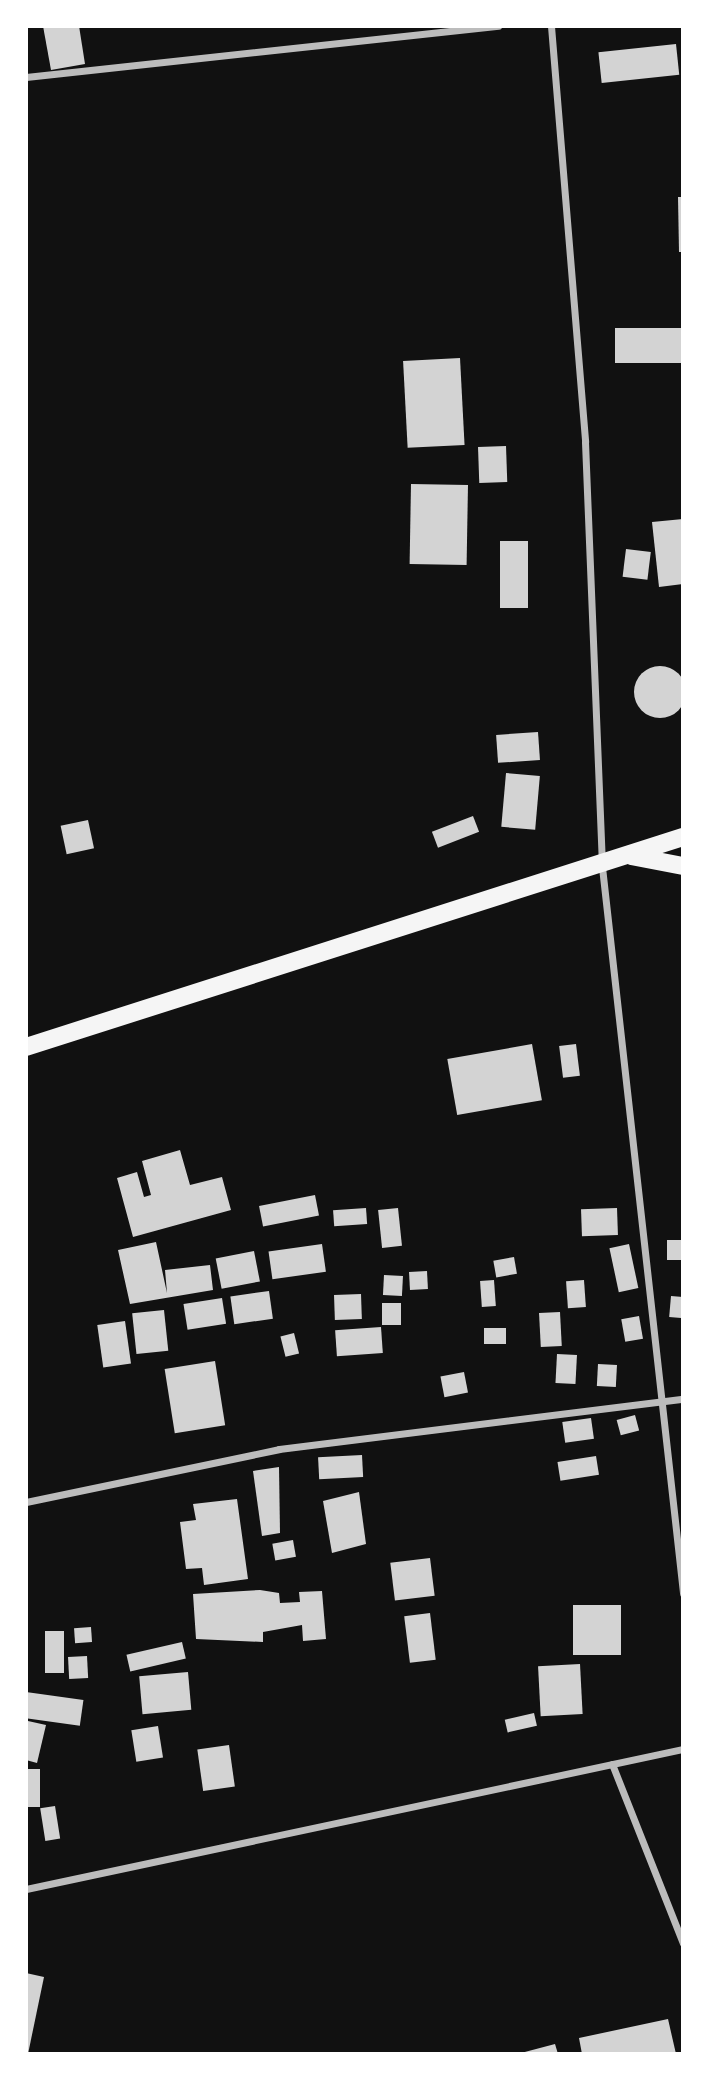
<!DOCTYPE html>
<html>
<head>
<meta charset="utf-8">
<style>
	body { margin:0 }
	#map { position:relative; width:709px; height:2080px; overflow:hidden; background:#111; font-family:Ubuntu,sans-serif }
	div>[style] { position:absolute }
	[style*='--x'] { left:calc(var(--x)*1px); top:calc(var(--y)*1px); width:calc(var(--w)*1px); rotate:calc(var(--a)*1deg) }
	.building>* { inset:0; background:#d3d3d3; transform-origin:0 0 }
	.round { border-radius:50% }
	.minor>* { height:7px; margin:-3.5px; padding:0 3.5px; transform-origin:3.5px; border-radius:3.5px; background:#bcbcbc }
	.primary>* { height:18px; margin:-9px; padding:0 9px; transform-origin:9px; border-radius:9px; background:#f5f5f5 }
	span { translate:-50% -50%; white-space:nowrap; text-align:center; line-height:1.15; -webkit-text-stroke:7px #fff; paint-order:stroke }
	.frame { position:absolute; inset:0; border:28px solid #fff; pointer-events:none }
</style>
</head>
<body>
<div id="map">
	<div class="building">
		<div style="clip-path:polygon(43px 26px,79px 26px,85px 64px,51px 70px)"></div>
		<div style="left:676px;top:44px;width:31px;height:78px;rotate:84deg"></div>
		<div style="clip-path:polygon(678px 197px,683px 197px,683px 252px,679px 252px)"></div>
		<div style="left:683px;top:328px;width:35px;height:68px;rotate:90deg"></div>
		<div style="left:460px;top:358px;width:87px;height:57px;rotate:87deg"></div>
		<div style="left:506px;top:446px;width:36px;height:28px;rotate:88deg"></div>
		<div style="left:411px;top:484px;width:57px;height:80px;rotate:1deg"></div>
		<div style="clip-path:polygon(683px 519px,683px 584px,659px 587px,652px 522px)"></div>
		<div style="left:500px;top:541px;width:28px;height:67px"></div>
		<div style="left:626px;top:549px;width:25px;height:28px;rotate:7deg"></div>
		<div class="round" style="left:634px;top:666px;width:52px;height:52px"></div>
		<div style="left:538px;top:732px;width:28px;height:42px;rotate:86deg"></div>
		<div style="left:506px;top:773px;width:34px;height:54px;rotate:5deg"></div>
		<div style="left:473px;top:816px;width:17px;height:44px;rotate:69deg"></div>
		<div style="left:88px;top:820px;width:29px;height:28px;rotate:78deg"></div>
		<div style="left:532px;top:1044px;width:57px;height:86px;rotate:80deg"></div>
		<div style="left:576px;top:1044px;width:32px;height:17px;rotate:83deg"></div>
		<div style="clip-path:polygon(180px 1150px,190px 1185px,222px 1177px,231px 1210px,133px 1237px,117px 1178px,137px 1172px,144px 1197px,151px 1195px,142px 1161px)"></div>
		<div style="left:315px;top:1195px;width:21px;height:57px;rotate:79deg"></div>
		<div style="left:366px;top:1208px;width:16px;height:33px;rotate:86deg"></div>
		<div style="left:398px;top:1208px;width:38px;height:20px;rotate:84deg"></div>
		<div style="left:617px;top:1208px;width:27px;height:36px;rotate:88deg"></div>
		<div style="left:667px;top:1240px;width:14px;height:20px"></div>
		<div style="clip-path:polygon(156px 1242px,167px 1293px,165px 1270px,210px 1265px,213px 1290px,130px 1304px,118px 1250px)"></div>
		<div style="left:322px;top:1244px;width:28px;height:54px;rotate:82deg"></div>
		<div style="left:629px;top:1244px;width:45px;height:20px;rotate:78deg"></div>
		<div style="left:254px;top:1251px;width:31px;height:39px;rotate:79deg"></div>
		<div style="left:514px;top:1257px;width:17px;height:21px;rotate:80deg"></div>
		<div style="left:427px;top:1271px;width:18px;height:18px;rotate:87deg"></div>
		<div style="left:384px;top:1275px;width:19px;height:20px;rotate:3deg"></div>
		<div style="left:494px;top:1280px;width:26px;height:14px;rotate:86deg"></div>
		<div style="left:584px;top:1280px;width:27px;height:18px;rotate:86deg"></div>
		<div style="left:269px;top:1291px;width:28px;height:39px;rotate:82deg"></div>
		<div style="left:361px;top:1294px;width:25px;height:27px;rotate:88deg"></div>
		<div style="left:671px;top:1296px;width:12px;height:21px;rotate:5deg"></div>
		<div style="left:222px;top:1298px;width:26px;height:39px;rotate:81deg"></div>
		<div style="left:382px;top:1303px;width:19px;height:22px"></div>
		<div style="left:164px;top:1310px;width:41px;height:32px;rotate:84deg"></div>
		<div style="left:560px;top:1312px;width:34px;height:21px;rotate:87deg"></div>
		<div style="left:639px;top:1316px;width:23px;height:18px;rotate:80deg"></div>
		<div style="left:125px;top:1321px;width:43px;height:28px;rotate:82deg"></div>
		<div style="left:381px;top:1327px;width:26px;height:46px;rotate:86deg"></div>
		<div style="left:506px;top:1328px;width:16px;height:22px;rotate:90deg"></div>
		<div style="left:294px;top:1333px;width:21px;height:14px;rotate:76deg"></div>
		<div style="left:557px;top:1354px;width:20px;height:29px;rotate:3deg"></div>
		<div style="left:215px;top:1361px;width:65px;height:51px;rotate:81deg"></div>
		<div style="left:598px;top:1364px;width:19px;height:22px;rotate:3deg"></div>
		<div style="left:464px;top:1372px;width:21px;height:24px;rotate:79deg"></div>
		<div style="left:635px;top:1415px;width:16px;height:19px;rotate:75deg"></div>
		<div style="left:591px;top:1418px;width:21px;height:29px;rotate:82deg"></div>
		<div style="left:362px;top:1455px;width:22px;height:44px;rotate:87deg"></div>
		<div style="left:596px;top:1456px;width:19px;height:39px;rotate:81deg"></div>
		<div style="clip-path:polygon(279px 1467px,280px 1533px,262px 1536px,253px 1471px)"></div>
		<div style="clip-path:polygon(359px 1492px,366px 1544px,332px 1553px,323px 1501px)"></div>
		<div style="clip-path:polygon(237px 1499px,248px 1579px,204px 1585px,202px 1568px,186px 1569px,180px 1522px,196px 1520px,193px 1504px)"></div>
		<div style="left:293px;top:1540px;width:17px;height:21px;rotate:80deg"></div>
		<div style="left:430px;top:1558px;width:38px;height:40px;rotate:83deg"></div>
		<div style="clip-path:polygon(260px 1590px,279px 1593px,280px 1603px,300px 1602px,299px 1592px,322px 1591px,326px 1639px,303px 1641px,302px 1625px,263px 1632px,263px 1642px,196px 1639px,193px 1594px)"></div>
		<div style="left:573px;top:1605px;width:48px;height:50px"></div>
		<div style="left:430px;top:1613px;width:47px;height:26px;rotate:83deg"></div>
		<div style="left:91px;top:1627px;width:15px;height:17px;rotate:86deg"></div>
		<div style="left:45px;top:1631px;width:19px;height:42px"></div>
		<div style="left:182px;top:1642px;width:17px;height:57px;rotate:77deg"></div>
		<div style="left:87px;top:1656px;width:22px;height:19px;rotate:87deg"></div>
		<div style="left:580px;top:1664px;width:50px;height:42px;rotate:87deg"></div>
		<div style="left:188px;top:1672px;width:38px;height:49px;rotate:85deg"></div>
		<div style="left:26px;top:1692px;width:58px;height:26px;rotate:8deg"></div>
		<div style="left:534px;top:1713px;width:13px;height:30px;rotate:77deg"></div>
		<div style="clip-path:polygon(28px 1721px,46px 1725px,37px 1763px,26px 1760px)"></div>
		<div style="left:158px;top:1726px;width:32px;height:27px;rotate:81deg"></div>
		<div style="left:229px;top:1745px;width:42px;height:32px;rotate:82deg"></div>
		<div style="left:26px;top:1769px;width:14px;height:38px"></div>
		<div style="left:55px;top:1806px;width:33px;height:15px;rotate:81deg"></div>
		<div style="clip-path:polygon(26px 1973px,44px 1977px,28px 2054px,26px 2054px)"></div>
		<div style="clip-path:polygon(668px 2019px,676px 2054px,582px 2054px,579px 2038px)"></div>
		<div style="clip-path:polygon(555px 2044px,558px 2054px,521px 2054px,521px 2053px)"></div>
	</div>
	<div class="minor">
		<div style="--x:551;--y:26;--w:417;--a:85.3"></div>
		<div style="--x:585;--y:442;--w:425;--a:87.7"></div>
		<div style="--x:602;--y:867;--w:731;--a:83.63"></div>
		<div style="--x:26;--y:77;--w:475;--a:-6.2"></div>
		<div style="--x:26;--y:1502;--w:258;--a:-11.8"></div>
		<div style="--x:279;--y:1449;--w:407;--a:-7.1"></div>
		<div style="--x:612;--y:1764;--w:193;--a:68.4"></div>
		<div style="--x:26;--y:1889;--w:672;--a:-12.03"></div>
	</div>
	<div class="primary">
		<div style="--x:631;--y:856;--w:53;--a:10.9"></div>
		<div style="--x:26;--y:1047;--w:690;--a:-17.73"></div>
	</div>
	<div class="frame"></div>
</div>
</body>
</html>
